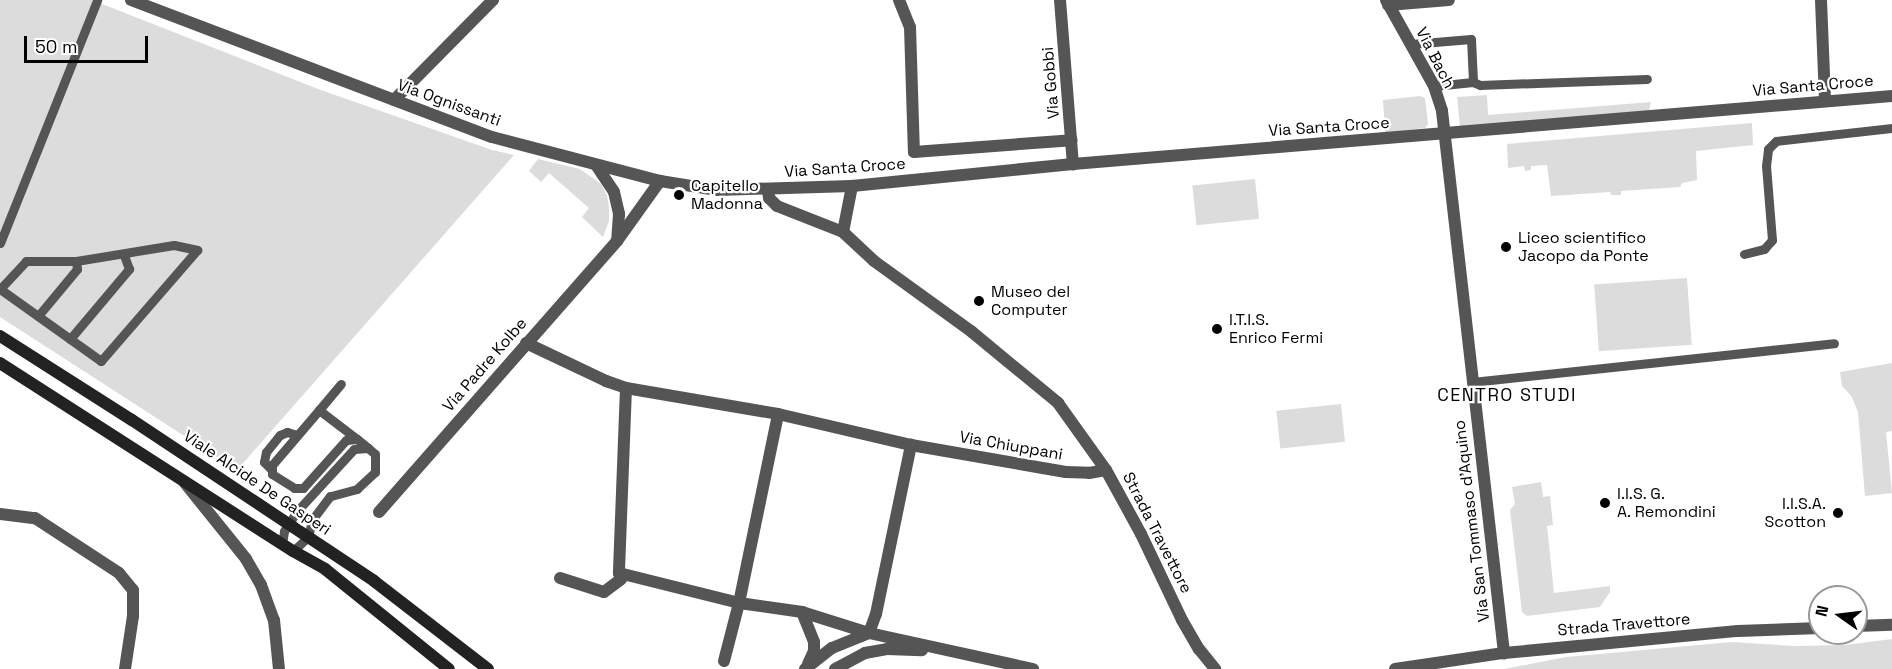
<!DOCTYPE html>
<html>
<head>
<meta charset="utf-8">
<style>
	body { margin:0 }
	#map { position:relative; width:1892px; height:669px; overflow:hidden; background:#fff; font-family:"Space Grotesk",sans-serif }
	div>[style] { position:absolute }
	[style*='--x'] { left:calc(var(--x)*1px); top:calc(var(--y)*1px); width:calc(var(--w)*1px); rotate:calc(var(--a)*1deg) }
	.green>* { inset:0; background:#dcdcdc; transform-origin:0 0 }
	.lane>* { height:9px; margin:-4.5px; padding:0 4.5px; transform-origin:4.5px; border-radius:4.5px; background:#555 }
	.street>* { height:12px; margin:-6px; padding:0 6px; transform-origin:6px; border-radius:6px; background:#555 }
	.secondary>* { height:12px; margin:-6px; padding:0 6px; transform-origin:6px; border-radius:6px; background:#222 }
	.dots>* { width:16px; height:16px; translate:-50% -50%; box-sizing:border-box; border:3px solid #fff; border-radius:50% }
	span { translate:-50% -50%; white-space:nowrap; text-align:center; line-height:1.15; -webkit-text-stroke:4.5px #fff; paint-order:stroke }
	.street-label { font-size:16px; color:#000 }
	.poi-label { font-size:16px; color:#000 }
	.left { translate:0 -50%; text-align:left }
	.right { translate:-100% -50%; text-align:right }
	.neighbourhood-label { font-size:18px; color:#000; letter-spacing:1.5px }
	.north { position:absolute; left:1808px; top:585px; width:60px; height:60px; box-sizing:border-box; background:#fff; border:2px solid #999; border-radius:50%; rotate:284deg; font-size:16px; font-weight:700; line-height:24px; text-align:center; color:#000 }
	.north::after { content:''; display:block; margin:auto; width:21px; height:27px; background:#000; clip-path:polygon(50% 0,100% 100%,50% 72%,0 100%) }
	.scale { position:absolute; left:24px; top:36px; width:124px; height:27px; box-sizing:border-box; border:3px solid #000; border-top:0; padding-left:8px; font-size:18px; line-height:21px; white-space:nowrap; color:#000; -webkit-text-stroke:4px #fff; paint-order:stroke }
</style>
</head>
<body>
<div id="map">
	<div class="green">
		<div style="clip-path:polygon(0 0,92px 0,318px 89px,492px 150px,514px 155px,237px 470px,0 317px)"></div>
		<div style="clip-path:polygon(1487px 95px,1488px 115px,1651px 102px,1648px 116px,1460px 127px,1457px 97px)"></div>
		<div style="clip-path:polygon(1420px 96px,1425px 98px,1428px 124px,1425px 128px,1385px 133px,1383px 100px)"></div>
		<div style="clip-path:polygon(1752px 123px,1753px 145px,1696px 151px,1697px 180px,1682px 183px,1680px 187px,1621px 191px,1621px 195px,1611px 195px,1610px 192px,1551px 196px,1547px 165px,1531px 166px,1531px 170px,1525px 171px,1524px 166px,1508px 168px,1507px 144px)"></div>
		<div style="clip-path:polygon(538px 159px,580px 169px,601px 184px,607px 195px,609px 207px,609px 221px,603px 237px,582px 217px,589px 208px,549px 173px,541px 182px,529px 171px)"></div>
		<div style="left:1255px;top:179px;width:40px;height:63px;rotate:84deg"></div>
		<div style="left:1687px;top:278px;width:67px;height:93px;rotate:86deg"></div>
		<div style="clip-path:polygon(1892px 363px,1892px 431px,1886px 432px,1892px 493px,1865px 496px,1858px 412px,1852px 397px,1842px 386px,1840px 372px)"></div>
		<div style="left:1341px;top:404px;width:38px;height:65px;rotate:84deg"></div>
		<div style="clip-path:polygon(1541px 482px,1543px 497px,1550px 496px,1553px 525px,1547px 526px,1554px 593px,1610px 586px,1610px 592px,1600px 607px,1527px 616px,1522px 612px,1510px 510px,1515px 504px,1512px 487px)"></div>
		<div style="clip-path:polygon(1892px 639px,1892px 669px,1504px 669px,1566px 657px,1732px 642px,1795px 646px,1845px 645px)"></div>
	</div>
	<div class="lane">
		<div style="--x:1411;--y:44;--w:60;--a:-4.8"></div>
		<div style="--x:1471;--y:39;--w:43;--a:87.3"></div>
		<div style="--x:1434;--y:86;--w:39;--a:-6"></div>
		<div style="--x:1473;--y:82;--w:8;--a:23"></div>
		<div style="--x:1480;--y:85;--w:167;--a:-2.1"></div>
		<div style="--x:0;--y:243;--w:262;--a:-68.2"></div>
		<div style="--x:1744;--y:254;--w:21;--a:-14"></div>
		<div style="--x:1764;--y:249;--w:12;--a:-48"></div>
		<div style="--x:1772;--y:240;--w:74;--a:-94.6"></div>
		<div style="--x:1766;--y:166;--w:17;--a:-83"></div>
		<div style="--x:1768;--y:149;--w:11;--a:-45"></div>
		<div style="--x:1776;--y:141;--w:117;--a:-6.4"></div>
		<div style="--x:0;--y:289;--w:38;--a:-47"></div>
		<div style="--x:26;--y:261;--w:50;--a:0"></div>
		<div style="--x:76;--y:261;--w:99;--a:-9.3"></div>
		<div style="--x:174;--y:245;--w:24;--a:12"></div>
		<div style="--x:197;--y:250;--w:147;--a:130.9"></div>
		<div style="--x:101;--y:361;--w:124;--a:-144.5"></div>
		<div style="--x:38;--y:316;--w:61;--a:-50.3"></div>
		<div style="--x:77;--y:269;--w:8;--a:-97"></div>
		<div style="--x:70;--y:339;--w:92;--a:-49.9"></div>
		<div style="--x:129;--y:269;--w:15;--a:-110"></div>
		<div style="--x:1472;--y:382;--w:364;--a:-6.1"></div>
		<div style="--x:319;--y:410;--w:34;--a:-50"></div>
		<div style="--x:357;--y:439;--w:48;--a:-142.7"></div>
		<div style="--x:319;--y:410;--w:72;--a:130.5"></div>
		<div style="--x:272;--y:465;--w:9;--a:90"></div>
		<div style="--x:272;--y:474;--w:26;--a:32"></div>
		<div style="--x:294;--y:488;--w:9;--a:0"></div>
		<div style="--x:303;--y:488;--w:64;--a:-48.1"></div>
		<div style="--x:346;--y:440;--w:11;--a:-5"></div>
		<div style="--x:357;--y:439;--w:14;--a:39"></div>
		<div style="--x:271;--y:469;--w:10;--a:-135"></div>
		<div style="--x:264;--y:462;--w:10;--a:-79"></div>
		<div style="--x:266;--y:452;--w:22;--a:-51"></div>
		<div style="--x:280;--y:435;--w:8;--a:-23"></div>
		<div style="--x:287;--y:432;--w:10;--a:17"></div>
		<div style="--x:282;--y:544;--w:13;--a:-81"></div>
		<div style="--x:284;--y:531;--w:24;--a:-57"></div>
		<div style="--x:297;--y:511;--w:84;--a:-47.4"></div>
		<div style="--x:354;--y:449;--w:14;--a:-4"></div>
		<div style="--x:368;--y:448;--w:9;--a:41"></div>
		<div style="--x:375;--y:454;--w:18;--a:90"></div>
		<div style="--x:375;--y:472;--w:25;--a:137"></div>
		<div style="--x:357;--y:489;--w:28;--a:165"></div>
		<div style="--x:330;--y:496;--w:30;--a:127"></div>
		<div style="--x:312;--y:520;--w:17;--a:103"></div>
		<div style="--x:308;--y:537;--w:21;--a:137"></div>
	</div>
	<div class="street">
		<div style="--x:131;--y:0;--w:386;--a:20.8"></div>
		<div style="--x:492;--y:137;--w:174;--a:14.7"></div>
		<div style="--x:660;--y:181;--w:58;--a:9"></div>
		<div style="--x:717;--y:190;--w:135;--a:-1.7"></div>
		<div style="--x:852;--y:186;--w:222;--a:-5.7"></div>
		<div style="--x:1073;--y:164;--w:822;--a:-4.75"></div>
		<div style="--x:899;--y:0;--w:29;--a:68"></div>
		<div style="--x:910;--y:27;--w:125;--a:88.2"></div>
		<div style="--x:914;--y:152;--w:158;--a:-4.3"></div>
		<div style="--x:1060;--y:0;--w:165;--a:85.5"></div>
		<div style="--x:1386;--y:0;--w:98;--a:60.8"></div>
		<div style="--x:1434;--y:86;--w:26;--a:72"></div>
		<div style="--x:1442;--y:111;--w:546;--a:83.47"></div>
		<div style="--x:1821;--y:0;--w:101;--a:87.7"></div>
		<div style="--x:1388;--y:5;--w:61;--a:-4.7"></div>
		<div style="--x:394;--y:100;--w:141;--a:-45.3"></div>
		<div style="--x:596;--y:165;--w:32;--a:56"></div>
		<div style="--x:614;--y:192;--w:23;--a:77"></div>
		<div style="--x:619;--y:214;--w:26;--a:94"></div>
		<div style="--x:768;--y:190;--w:8;--a:83"></div>
		<div style="--x:769;--y:198;--w:11;--a:45"></div>
		<div style="--x:777;--y:206;--w:71;--a:21.5"></div>
		<div style="--x:843;--y:232;--w:42;--a:43.1"></div>
		<div style="--x:874;--y:261;--w:121;--a:35.9"></div>
		<div style="--x:972;--y:332;--w:112;--a:39.5"></div>
		<div style="--x:1058;--y:403;--w:82;--a:54.4"></div>
		<div style="--x:1106;--y:470;--w:73;--a:61.3"></div>
		<div style="--x:1141;--y:534;--w:95;--a:64.5"></div>
		<div style="--x:1182;--y:620;--w:34;--a:60"></div>
		<div style="--x:1199;--y:649;--w:26;--a:51"></div>
		<div style="--x:843;--y:232;--w:47;--a:-78.9"></div>
		<div style="--x:526;--y:343;--w:89;--a:25.4"></div>
		<div style="--x:606;--y:381;--w:21;--a:19"></div>
		<div style="--x:626;--y:388;--w:185;--a:92.2"></div>
		<div style="--x:626;--y:388;--w:154;--a:9.7"></div>
		<div style="--x:778;--y:414;--w:137;--a:13.1"></div>
		<div style="--x:911;--y:445;--w:157;--a:9.9"></div>
		<div style="--x:1066;--y:472;--w:23;--a:2"></div>
		<div style="--x:1089;--y:473;--w:17;--a:-10"></div>
		<div style="--x:185;--y:483;--w:97;--a:51.2"></div>
		<div style="--x:246;--y:559;--w:30;--a:60"></div>
		<div style="--x:261;--y:585;--w:37;--a:70"></div>
		<div style="--x:274;--y:620;--w:49;--a:84.2"></div>
		<div style="--x:379;--y:512;--w:361;--a:-48.7"></div>
		<div style="--x:617;--y:241;--w:74;--a:-54.4"></div>
		<div style="--x:0;--y:514;--w:35;--a:7"></div>
		<div style="--x:35;--y:518;--w:100;--a:33.2"></div>
		<div style="--x:119;--y:573;--w:22;--a:51"></div>
		<div style="--x:133;--y:590;--w:26;--a:90"></div>
		<div style="--x:133;--y:616;--w:54;--a:98.6"></div>
		<div style="--x:560;--y:578;--w:46;--a:17.7"></div>
		<div style="--x:604;--y:592;--w:21;--a:-37"></div>
		<div style="--x:621;--y:579;--w:6;--a:-108"></div>
		<div style="--x:619;--y:573;--w:124;--a:14"></div>
		<div style="--x:739;--y:603;--w:64;--a:8.1"></div>
		<div style="--x:802;--y:612;--w:70;--a:17.4"></div>
		<div style="--x:869;--y:633;--w:20;--a:-70"></div>
		<div style="--x:876;--y:614;--w:173;--a:-78.3"></div>
		<div style="--x:802;--y:612;--w:32;--a:68"></div>
		<div style="--x:814;--y:642;--w:9;--a:90"></div>
		<div style="--x:814;--y:651;--w:14;--a:115"></div>
		<div style="--x:1856;--y:626;--w:36;--a:-2"></div>
		<div style="--x:724;--y:661;--w:60;--a:-75.5"></div>
		<div style="--x:739;--y:603;--w:193;--a:-78.3"></div>
		<div style="--x:805;--y:669;--w:34;--a:-38"></div>
		<div style="--x:832;--y:648;--w:40;--a:-22"></div>
		<div style="--x:869;--y:633;--w:168;--a:12.4"></div>
		<div style="--x:835;--y:669;--w:34;--a:-28"></div>
		<div style="--x:865;--y:653;--w:22;--a:-10"></div>
		<div style="--x:887;--y:649;--w:35;--a:2"></div>
		<div style="--x:1395;--y:669;--w:110;--a:-8.4"></div>
		<div style="--x:1504;--y:653;--w:235;--a:-5.4"></div>
		<div style="--x:1738;--y:631;--w:82;--a:-2.1"></div>
	</div>
	<div class="secondary">
		<div style="--x:0;--y:336;--w:156;--a:32.5"></div>
		<div style="--x:132;--y:420;--w:291;--a:33.6"></div>
		<div style="--x:374;--y:581;--w:144;--a:37.7"></div>
		<div style="--x:0;--y:363;--w:348;--a:32.7"></div>
		<div style="--x:293;--y:551;--w:37;--a:29"></div>
		<div style="--x:325;--y:569;--w:159;--a:38.9"></div>
	</div>
	<div class="dots">
		<div style="left:679px;top:195px;background:#000"></div>
		<div style="left:1506px;top:247px;background:#000"></div>
		<div style="left:979px;top:301px;background:#000"></div>
		<div style="left:1217px;top:329px;background:#000"></div>
		<div style="left:1605px;top:503px;background:#000"></div>
		<div style="left:1838px;top:513px;background:#000"></div>
	</div>
	<div class="street-label">
		<span style="left:1435px;top:58px;rotate:63deg">Via Bach</span>
		<span style="left:1051px;top:83px;rotate:-95deg">Via Gobbi</span>
		<span style="left:1813px;top:86px;rotate:-5deg">Via Santa Croce</span>
		<span style="left:449px;top:103px;rotate:20deg">Via Ognissanti</span>
		<span style="left:1329px;top:127px;rotate:-4deg">Via Santa Croce</span>
		<span style="left:845px;top:168px;rotate:-4deg">Via Santa Croce</span>
		<span style="left:485px;top:365px;rotate:-49deg">Via Padre Kolbe</span>
		<span style="left:1011px;top:446px;rotate:10deg">Via Chiuppani</span>
		<span style="left:257px;top:483px;rotate:34deg">Viale Alcide De Gasperi</span>
		<span style="left:1472px;top:521px;rotate:-97deg">Via San Tommaso d'Aquino</span>
		<span style="left:1157px;top:533px;rotate:63deg">Strada Travettore</span>
		<span style="left:1624px;top:625px;rotate:-5deg">Strada Travettore</span>
	</div>
	<div class="poi-label">
		<span class="left" style="left:691px;top:195px">Capitello<br>Madonna</span>
		<span class="left" style="left:1518px;top:247px">Liceo scientifico<br>Jacopo da Ponte</span>
		<span class="left" style="left:991px;top:301px">Museo del<br>Computer</span>
		<span class="left" style="left:1229px;top:329px">I.T.I.S.<br>Enrico Fermi</span>
		<span class="left" style="left:1617px;top:503px">I.I.S. G.<br>A. Remondini</span>
		<span class="right" style="left:1826px;top:513px">I.I.S.A.<br>Scotton</span>
	</div>
	<div class="neighbourhood-label">
		<span style="left:1507px;top:395px">CENTRO STUDI</span>
	</div>
	<div class="north">N</div>
	<div class="scale">50 m</div>
</div>
</body>
</html>
